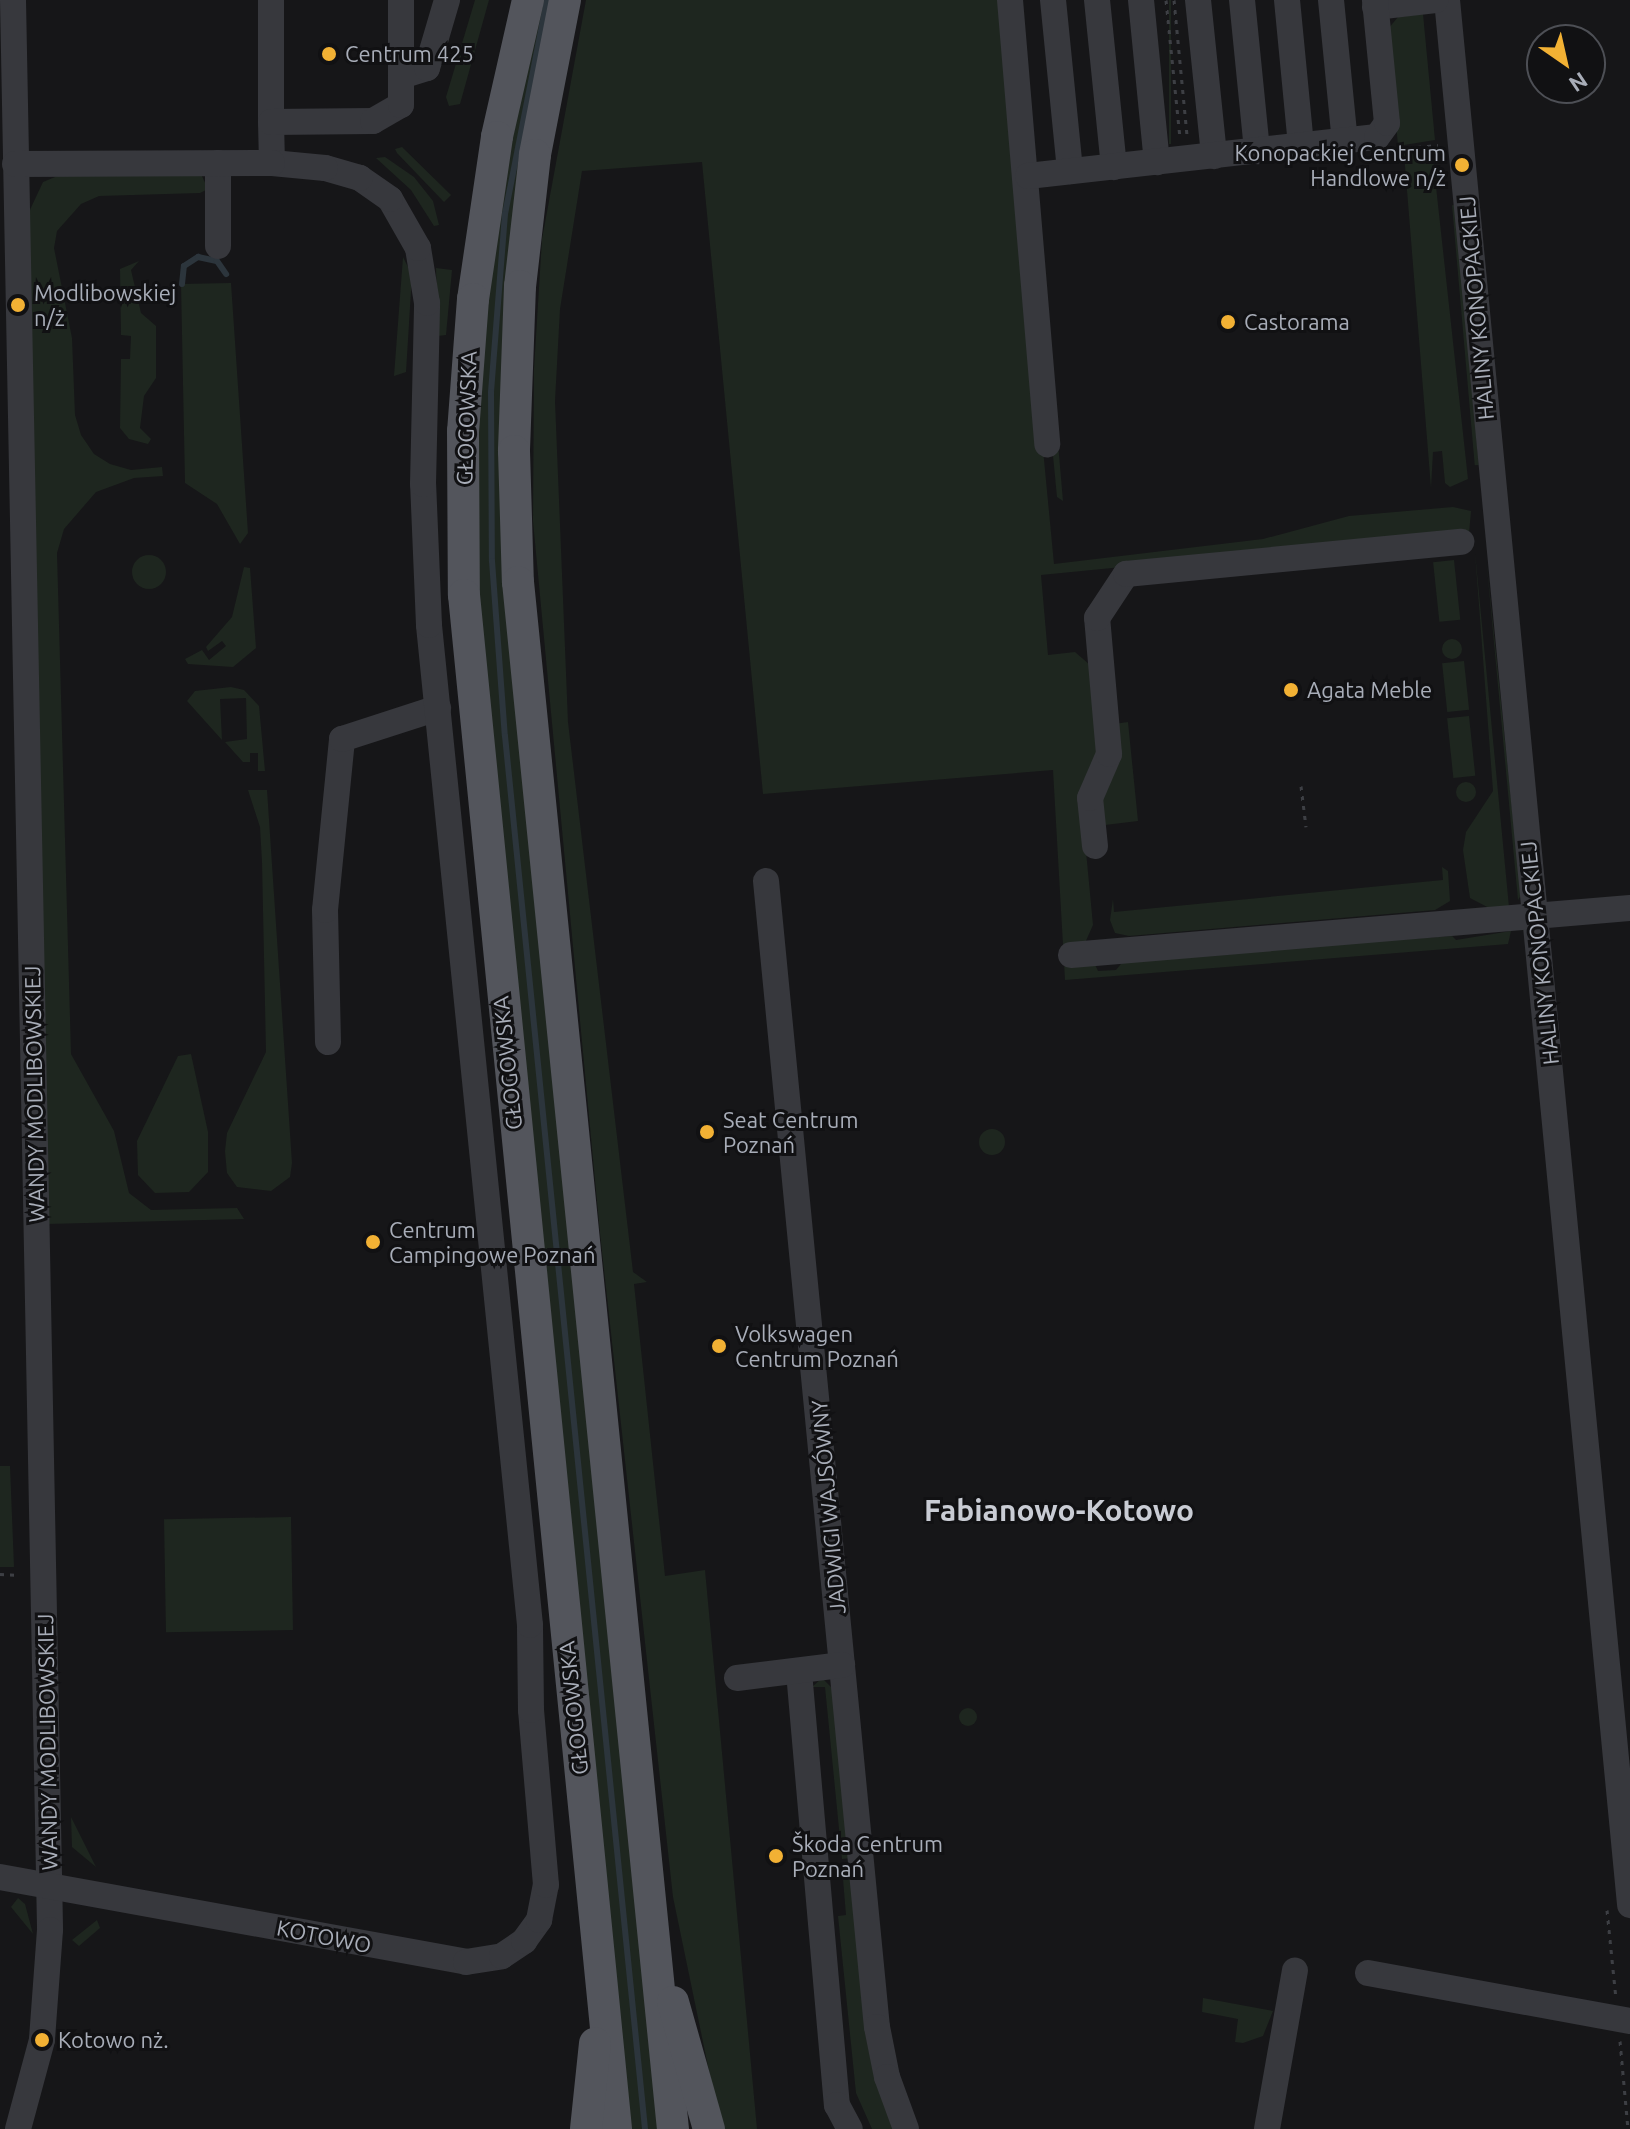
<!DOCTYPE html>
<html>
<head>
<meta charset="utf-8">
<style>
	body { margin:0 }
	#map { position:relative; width:1630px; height:2129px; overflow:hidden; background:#161618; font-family:Ubuntu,sans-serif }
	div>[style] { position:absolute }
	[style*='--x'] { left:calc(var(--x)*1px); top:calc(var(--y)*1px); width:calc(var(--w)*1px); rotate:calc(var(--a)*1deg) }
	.green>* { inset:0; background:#1e261f; transform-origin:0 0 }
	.round { border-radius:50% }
	.stream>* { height:6px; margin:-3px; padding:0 3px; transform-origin:3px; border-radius:3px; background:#2c353c }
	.path>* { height:3px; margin-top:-1.5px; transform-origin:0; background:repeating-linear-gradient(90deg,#3d3f44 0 4px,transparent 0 10px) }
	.minor>* { height:26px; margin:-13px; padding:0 13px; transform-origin:13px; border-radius:13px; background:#37383d }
	.major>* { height:32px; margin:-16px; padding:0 16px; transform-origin:16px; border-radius:16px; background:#53555c }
	.dots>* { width:22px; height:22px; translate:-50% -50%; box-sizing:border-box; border:4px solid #111113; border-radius:50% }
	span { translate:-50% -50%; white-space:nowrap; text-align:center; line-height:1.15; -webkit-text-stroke:6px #111113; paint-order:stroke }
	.poi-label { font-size:22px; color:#a8adb8 }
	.left { translate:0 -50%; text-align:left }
	.right { translate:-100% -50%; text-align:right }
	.street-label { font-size:22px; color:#a8adb8 }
	.district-label { font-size:30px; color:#c9ccd4; font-weight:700 }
	.north { position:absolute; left:1526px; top:24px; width:80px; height:80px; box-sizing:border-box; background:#111113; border:2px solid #4d4f55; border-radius:50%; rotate:146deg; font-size:22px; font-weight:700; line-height:32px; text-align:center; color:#a8adb8 }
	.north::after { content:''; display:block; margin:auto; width:28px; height:36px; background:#f2b134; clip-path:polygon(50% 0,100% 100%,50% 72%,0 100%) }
</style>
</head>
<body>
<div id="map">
	<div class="green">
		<div style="clip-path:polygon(475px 0,489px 0,460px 104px,449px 106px,446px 97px)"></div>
		<div style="clip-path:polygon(542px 0,552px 0,508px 280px,660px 2129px,628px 2129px,477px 594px,477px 404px,499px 203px)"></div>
		<div style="clip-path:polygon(586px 0,1000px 0,1054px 564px,1263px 539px,1349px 516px,1453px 507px,1471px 511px,1469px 533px,1041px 575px,1048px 655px,1075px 652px,1090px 665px,1099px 746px,1082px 809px,1093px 925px,1085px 943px,1098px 971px,1116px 970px,1125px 959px,1452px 936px,1456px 940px,1511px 931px,1508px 944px,1065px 980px,1053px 770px,763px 794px,702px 162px,582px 171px,560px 309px,555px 401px,568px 722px,633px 1272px,647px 1282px,634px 1284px,665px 1576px,705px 1570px,757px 2129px,721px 2129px,673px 1897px,600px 1233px,533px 521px,534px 369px,542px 239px)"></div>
		<div style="left:1169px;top:0;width:2px;height:144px"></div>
		<div style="clip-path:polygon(1423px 14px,1435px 140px,1398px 146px,1388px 29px,1398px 17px)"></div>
		<div style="clip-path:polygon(402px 147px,451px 195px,444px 202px,397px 153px,395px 149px)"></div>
		<div style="clip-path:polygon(1432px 150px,1468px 479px,1450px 487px,1445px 483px,1442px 451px,1433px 452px,1431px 488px,1404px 153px)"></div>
		<div style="clip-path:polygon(385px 157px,414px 177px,433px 201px,439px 225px,434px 226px,411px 190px,376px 158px)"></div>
		<div style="clip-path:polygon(201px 174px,208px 189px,200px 193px,99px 196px,81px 204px,57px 231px,54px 248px,72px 338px,75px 415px,81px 435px,94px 454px,110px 464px,131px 470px,162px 467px,163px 476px,134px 478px,96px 492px,64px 529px,57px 553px,71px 1054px,114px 1131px,129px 1193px,151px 1210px,237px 1208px,244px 1219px,47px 1224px,28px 214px,43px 182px,60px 175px)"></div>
		<div style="left:1456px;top:205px;width:261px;height:4px;rotate:85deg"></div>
		<div style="clip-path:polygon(403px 257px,412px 275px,406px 372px,394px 376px)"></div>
		<div style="clip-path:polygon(139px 261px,131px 270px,141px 313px,156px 326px,156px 378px,144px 396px,140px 428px,151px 439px,148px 444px,129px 439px,120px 428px,121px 359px,130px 359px,131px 336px,121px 335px,120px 269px)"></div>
		<div style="clip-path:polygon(436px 268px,452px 270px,446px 335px,438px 336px)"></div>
		<div style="clip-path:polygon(231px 283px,248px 533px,240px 544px,217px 504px,185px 483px,181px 284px)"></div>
		<div style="clip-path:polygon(1049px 339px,1063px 501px,1057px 497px,1042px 342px)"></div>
		<div style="clip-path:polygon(1475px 552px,1509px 907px,1493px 910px,1470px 898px,1463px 850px,1466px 832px,1493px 791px)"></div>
		<div class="round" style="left:132px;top:555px;width:34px;height:34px"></div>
		<div style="clip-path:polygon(1486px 557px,1521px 895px,1518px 900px)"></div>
		<div style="left:1454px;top:560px;width:60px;height:21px;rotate:84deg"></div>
		<div style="clip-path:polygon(244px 567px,250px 568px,256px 648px,233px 667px,188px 664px,185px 659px,202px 650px,209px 660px,226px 646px,222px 641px,208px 651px,206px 647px,232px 617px)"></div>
		<div class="round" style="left:1442px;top:639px;width:20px;height:20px"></div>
		<div style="left:1464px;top:661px;width:49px;height:22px;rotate:84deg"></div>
		<div style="clip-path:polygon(231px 687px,244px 690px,259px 706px,265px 771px,258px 771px,258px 753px,250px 753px,250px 762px,243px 762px,225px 742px,247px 739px,246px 698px,220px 699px,222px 740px,187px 701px,195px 691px)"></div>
		<div style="left:1469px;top:716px;width:60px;height:22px;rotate:84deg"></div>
		<div style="clip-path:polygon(1128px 722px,1138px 821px,1105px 825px,1099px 806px,1114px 724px)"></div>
		<div class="round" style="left:1456px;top:782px;width:20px;height:20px"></div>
		<div style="clip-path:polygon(248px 790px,267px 790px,292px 1163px,290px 1177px,271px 1191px,237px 1187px,227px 1173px,225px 1151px,227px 1133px,266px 1052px,262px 862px,260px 827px)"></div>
		<div style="clip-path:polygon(1442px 867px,1448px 871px,1450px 901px,1435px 910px,1129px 936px,1115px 933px,1110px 920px,1113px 899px,1114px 912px,1443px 880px)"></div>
		<div style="clip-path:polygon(191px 1054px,208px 1132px,208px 1172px,189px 1192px,155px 1193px,138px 1175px,137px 1141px,178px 1056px)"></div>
		<div class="round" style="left:979px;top:1129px;width:26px;height:26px"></div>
		<div style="clip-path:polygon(0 1466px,10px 1466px,14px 1567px,0 1567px)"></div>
		<div style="left:291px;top:1517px;width:113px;height:127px;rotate:89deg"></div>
		<div style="clip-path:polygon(822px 1678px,835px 1691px,852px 1858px,842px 1859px,825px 1687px,812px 1687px)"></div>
		<div class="round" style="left:959px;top:1708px;width:18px;height:18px"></div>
		<div style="clip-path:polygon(71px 1817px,96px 1867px,72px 1847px)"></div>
		<div style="clip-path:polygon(842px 1867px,851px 1867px,893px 2129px,872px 2129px,856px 2093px,838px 1916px,846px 1915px)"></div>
		<div style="clip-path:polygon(18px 1898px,25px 1904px,33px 1934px,11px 1907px)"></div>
		<div style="clip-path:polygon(97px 1920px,100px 1928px,79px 1946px,72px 1940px)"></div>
		<div style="clip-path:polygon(1203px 1998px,1273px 2011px,1263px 2036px,1243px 2043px,1235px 2042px,1238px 2019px,1202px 2012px)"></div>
	</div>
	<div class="stream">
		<div style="--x:547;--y:0;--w:218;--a:101.1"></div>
		<div style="--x:505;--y:214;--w:179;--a:94.5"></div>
		<div style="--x:491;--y:392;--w:169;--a:89.7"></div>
		<div style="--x:492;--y:561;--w:175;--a:85.8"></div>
		<div style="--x:505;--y:736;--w:1400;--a:84.26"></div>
		<div style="--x:182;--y:284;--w:18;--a:-84"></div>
		<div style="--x:184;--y:266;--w:17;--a:-33"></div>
		<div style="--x:198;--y:257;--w:19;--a:12"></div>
		<div style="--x:217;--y:261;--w:16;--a:55"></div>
	</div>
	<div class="path">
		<div style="--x:1166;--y:0;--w:139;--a:84.2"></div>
		<div style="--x:1174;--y:0;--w:137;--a:84.5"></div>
		<div style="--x:1397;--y:149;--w:41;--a:-5.6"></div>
		<div style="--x:1301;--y:786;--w:41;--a:83"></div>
		<div style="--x:0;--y:1574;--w:20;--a:3"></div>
		<div style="--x:1607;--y:1910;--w:88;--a:84.2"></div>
		<div style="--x:1620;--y:2041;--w:88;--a:84.8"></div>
	</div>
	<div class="minor">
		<div style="--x:13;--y:0;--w:1930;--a:88.9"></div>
		<div style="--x:50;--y:1930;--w:110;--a:94.2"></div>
		<div style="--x:42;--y:2040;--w:92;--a:105.1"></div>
		<div style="--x:271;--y:0;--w:122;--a:90"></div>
		<div style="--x:1010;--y:0;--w:446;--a:85.2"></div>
		<div style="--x:1053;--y:0;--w:172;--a:84.3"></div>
		<div style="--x:1097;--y:0;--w:168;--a:84.2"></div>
		<div style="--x:1141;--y:0;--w:163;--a:84.4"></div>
		<div style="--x:1198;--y:0;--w:157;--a:84.1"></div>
		<div style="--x:1242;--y:0;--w:152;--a:84.3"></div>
		<div style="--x:1287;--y:0;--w:147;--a:84.5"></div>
		<div style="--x:1331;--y:0;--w:143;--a:84.4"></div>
		<div style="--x:1447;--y:0;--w:1914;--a:84.51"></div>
		<div style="--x:1375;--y:7;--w:61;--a:-6.5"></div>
		<div style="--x:401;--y:76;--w:27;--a:-17"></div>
		<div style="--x:427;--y:68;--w:71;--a:-73.6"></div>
		<div style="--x:218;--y:163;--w:83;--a:90"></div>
		<div style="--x:272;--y:163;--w:41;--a:-91.4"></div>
		<div style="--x:271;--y:122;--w:102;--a:-0.6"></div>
		<div style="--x:373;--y:121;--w:32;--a:-30"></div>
		<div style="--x:401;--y:105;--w:105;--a:-90"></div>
		<div style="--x:1028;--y:176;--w:351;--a:-6.4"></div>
		<div style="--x:1377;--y:137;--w:17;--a:-54"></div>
		<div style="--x:1387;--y:123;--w:124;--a:-95.6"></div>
		<div style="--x:1095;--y:846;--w:48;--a:-95.9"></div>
		<div style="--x:1090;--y:798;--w:48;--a:-66.6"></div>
		<div style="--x:1109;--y:754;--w:137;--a:-95"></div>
		<div style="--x:1097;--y:618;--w:53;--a:-56.6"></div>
		<div style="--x:1126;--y:574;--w:337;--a:-5.5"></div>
		<div style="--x:766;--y:881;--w:1151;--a:84.47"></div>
		<div style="--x:877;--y:2027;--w:51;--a:78.7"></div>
		<div style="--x:887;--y:2077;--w:55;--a:69.9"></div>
		<div style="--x:1071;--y:955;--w:561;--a:-4.81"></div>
		<div style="--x:328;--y:1042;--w:132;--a:-91.3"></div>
		<div style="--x:325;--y:910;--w:172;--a:-84.3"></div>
		<div style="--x:342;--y:739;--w:101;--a:-17.9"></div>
		<div style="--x:799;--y:1672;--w:435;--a:85"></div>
		<div style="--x:837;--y:2105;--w:27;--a:62"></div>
		<div style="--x:737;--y:1678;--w:106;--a:-7.1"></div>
		<div style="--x:0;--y:1877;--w:474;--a:10.3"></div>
		<div style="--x:466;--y:1962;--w:36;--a:-9"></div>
		<div style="--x:502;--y:1956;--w:27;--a:-34"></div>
		<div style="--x:524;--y:1941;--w:26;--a:-54"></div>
		<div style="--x:539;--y:1920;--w:36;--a:-79"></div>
		<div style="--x:546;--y:1885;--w:176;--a:-94.9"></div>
		<div style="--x:531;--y:1710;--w:85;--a:-90.7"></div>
		<div style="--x:530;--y:1625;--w:1005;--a:-95.77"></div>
		<div style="--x:429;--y:625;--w:141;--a:-92.4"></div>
		<div style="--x:423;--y:484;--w:181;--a:-88.7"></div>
		<div style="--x:427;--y:303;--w:56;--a:-99.3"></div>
		<div style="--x:418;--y:248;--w:56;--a:-119.7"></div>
		<div style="--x:390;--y:199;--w:37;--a:-145"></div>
		<div style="--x:360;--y:178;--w:36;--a:-164"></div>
		<div style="--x:325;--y:168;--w:53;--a:-174.6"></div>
		<div style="--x:272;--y:163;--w:257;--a:179.8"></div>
		<div style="--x:1368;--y:1973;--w:266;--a:10.4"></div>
		<div style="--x:1267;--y:2129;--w:161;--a:-80"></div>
	</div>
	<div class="major">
		<div style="--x:528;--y:0;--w:140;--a:102.8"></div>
		<div style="--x:497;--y:137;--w:164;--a:98.4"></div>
		<div style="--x:473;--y:299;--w:132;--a:94.3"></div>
		<div style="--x:463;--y:431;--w:164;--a:89.7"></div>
		<div style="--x:464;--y:595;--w:1542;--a:84.34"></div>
		<div style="--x:565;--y:0;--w:158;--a:101"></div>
		<div style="--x:535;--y:155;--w:132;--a:96.5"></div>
		<div style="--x:520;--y:286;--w:165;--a:92.1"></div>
		<div style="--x:514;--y:451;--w:131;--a:88.3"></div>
		<div style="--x:518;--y:582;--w:1555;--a:84.28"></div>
		<div style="--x:673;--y:2002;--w:132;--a:74.2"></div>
		<div style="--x:586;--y:2129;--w:86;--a:-84"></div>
	</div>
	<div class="dots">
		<div style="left:329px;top:54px;background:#f2b134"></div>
		<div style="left:1462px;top:165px;background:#f2b134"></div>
		<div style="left:18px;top:305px;background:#f2b134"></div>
		<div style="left:1228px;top:322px;background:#f2b134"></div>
		<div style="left:1291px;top:690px;background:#f2b134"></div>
		<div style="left:707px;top:1132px;background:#f2b134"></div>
		<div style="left:373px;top:1242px;background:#f2b134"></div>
		<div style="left:719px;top:1346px;background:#f2b134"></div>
		<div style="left:776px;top:1856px;background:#f2b134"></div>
		<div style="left:42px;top:2040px;background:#f2b134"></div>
	</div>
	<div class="poi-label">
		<span class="left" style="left:345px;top:54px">Centrum 425</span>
		<span class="right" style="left:1446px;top:165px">Konopackiej Centrum<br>Handlowe n/ż</span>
		<span class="left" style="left:34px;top:305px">Modlibowskiej<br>n/ż</span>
		<span class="left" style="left:1244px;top:322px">Castorama</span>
		<span class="left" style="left:1307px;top:690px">Agata Meble</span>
		<span class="left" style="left:723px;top:1132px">Seat Centrum<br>Poznań</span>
		<span class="left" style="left:389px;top:1242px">Centrum<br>Campingowe Poznań</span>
		<span class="left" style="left:735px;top:1346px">Volkswagen<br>Centrum Poznań</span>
		<span class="left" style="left:792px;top:1856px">Škoda Centrum<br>Poznań</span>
		<span class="left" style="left:58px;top:2040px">Kotowo nż.</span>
	</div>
	<div class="street-label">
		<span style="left:1476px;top:308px;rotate:-95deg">HALINY KONOPACKIEJ</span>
		<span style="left:466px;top:418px;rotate:-88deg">GŁOGOWSKA</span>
		<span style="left:1539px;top:953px;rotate:-96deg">HALINY KONOPACKIEJ</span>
		<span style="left:507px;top:1063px;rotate:-96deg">GŁOGOWSKA</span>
		<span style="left:34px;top:1094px;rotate:-91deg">WANDY MODLIBOWSKIEJ</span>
		<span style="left:828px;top:1507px;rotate:-95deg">JADWIGI WAJSÓWNY</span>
		<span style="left:573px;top:1708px;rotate:-96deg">GŁOGOWSKA</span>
		<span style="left:47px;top:1742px;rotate:-91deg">WANDY MODLIBOWSKIEJ</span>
		<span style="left:324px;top:1936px;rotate:11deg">KOTOWO</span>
	</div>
	<div class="district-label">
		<span style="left:1059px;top:1510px">Fabianowo-Kotowo</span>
	</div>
	<div class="north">N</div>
</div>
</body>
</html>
